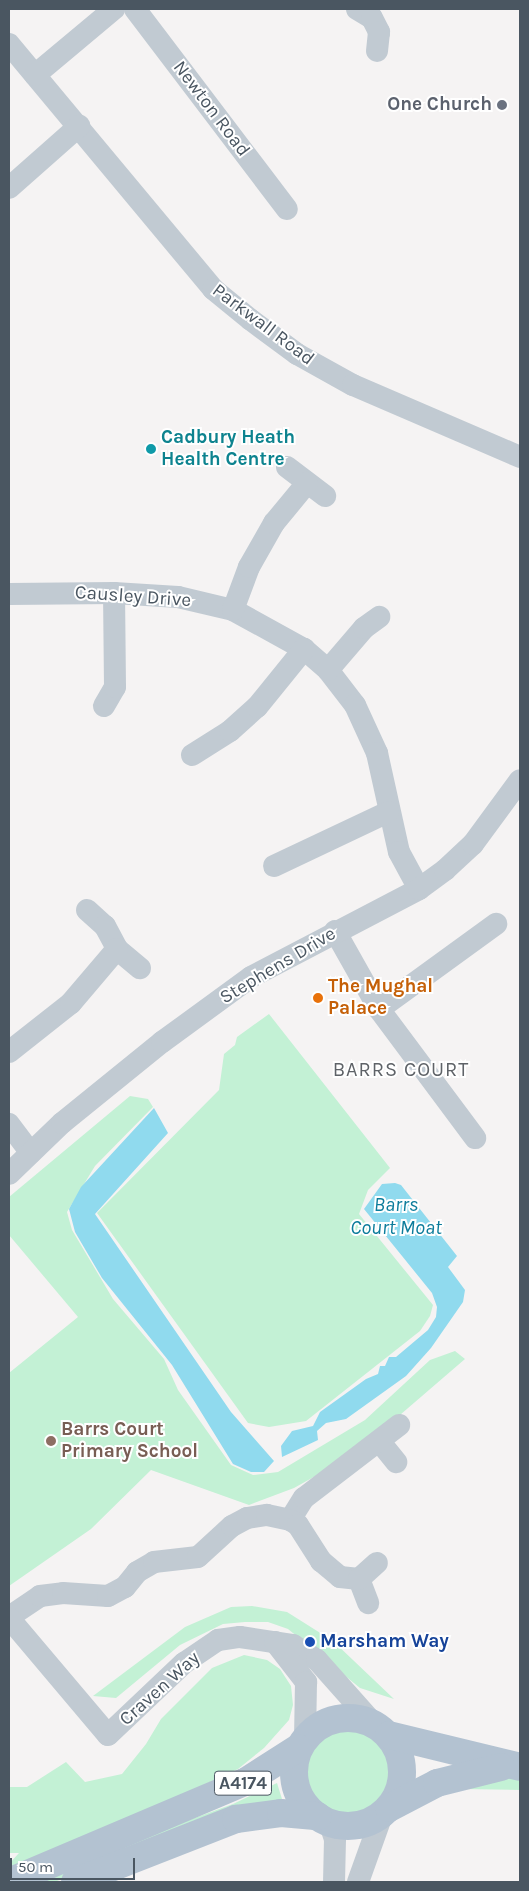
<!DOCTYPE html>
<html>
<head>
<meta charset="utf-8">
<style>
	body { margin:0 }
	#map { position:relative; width:529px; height:1891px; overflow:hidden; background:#f5f3f3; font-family:Karla,sans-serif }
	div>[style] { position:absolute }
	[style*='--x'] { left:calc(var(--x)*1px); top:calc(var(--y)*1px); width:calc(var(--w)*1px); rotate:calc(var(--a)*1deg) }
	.green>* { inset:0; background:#c3f1d5 }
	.round { border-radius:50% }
	.water>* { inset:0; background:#90daee }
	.minor>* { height:22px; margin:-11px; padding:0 11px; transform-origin:11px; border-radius:11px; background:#c1cad2 }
	.major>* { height:28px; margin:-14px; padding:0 14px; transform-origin:14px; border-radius:14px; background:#b3c2d1 }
	.major>.ring { margin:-14px; padding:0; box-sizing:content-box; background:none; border:28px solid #b3c2d1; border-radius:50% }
	.dots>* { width:14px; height:14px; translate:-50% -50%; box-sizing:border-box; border:2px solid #fff; border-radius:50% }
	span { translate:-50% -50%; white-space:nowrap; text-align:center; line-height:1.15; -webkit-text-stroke:4px #fff; paint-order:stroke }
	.shield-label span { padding:1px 4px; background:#fff; border:1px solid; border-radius:4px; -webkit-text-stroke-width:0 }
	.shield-label { font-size:18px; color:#4a5661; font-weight:700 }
	.worship-label { font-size:19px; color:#5b616d; font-weight:700 }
	.right { translate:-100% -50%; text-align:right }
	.street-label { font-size:19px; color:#4a5661 }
	.culture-label { font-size:19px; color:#0d838f; font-weight:700 }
	.left { translate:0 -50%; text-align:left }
	.food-label { font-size:19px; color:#c56008; font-weight:700 }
	.education-label { font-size:19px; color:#785e54; font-weight:700 }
	.transit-label { font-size:19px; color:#164399; font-weight:700 }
	.neighbourhood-label { font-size:20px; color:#5f6368; letter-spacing:1px }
	.water-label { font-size:20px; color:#0c7c9b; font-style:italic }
	.frame { position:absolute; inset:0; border:10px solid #4a5661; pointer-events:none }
	.scale { position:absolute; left:10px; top:1858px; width:125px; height:22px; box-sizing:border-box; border:2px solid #4a5661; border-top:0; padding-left:6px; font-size:15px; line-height:18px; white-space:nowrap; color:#4a5661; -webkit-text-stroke:4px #fff; paint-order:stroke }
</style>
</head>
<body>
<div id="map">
	<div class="green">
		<div style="clip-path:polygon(269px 1014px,390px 1168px,368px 1190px,359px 1214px,433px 1305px,430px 1316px,420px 1331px,306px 1421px,269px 1427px,248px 1423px,97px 1213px,219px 1090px,224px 1054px,235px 1045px,237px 1037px)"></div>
		<div style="clip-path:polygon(130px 1096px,148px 1099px,153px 1107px,95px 1166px,67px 1212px,72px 1230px,113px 1299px,164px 1359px,178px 1390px,231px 1465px,253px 1475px,278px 1472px,365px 1420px,430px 1360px,455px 1351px,465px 1359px,386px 1427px,328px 1469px,294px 1488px,249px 1505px,151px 1470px,91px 1529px,9px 1586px,9px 1373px,78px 1317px,9px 1235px,9px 1197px)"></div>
		<div style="clip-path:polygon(252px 1606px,287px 1612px,333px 1641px,394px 1699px,360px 1688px,288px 1629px,268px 1622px,245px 1622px,223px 1624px,180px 1645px,116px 1698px,93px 1696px,185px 1627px,231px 1607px)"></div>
		<div style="clip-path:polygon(244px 1655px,267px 1660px,280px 1669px,291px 1686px,293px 1705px,289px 1720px,264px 1748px,238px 1769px,9px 1874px,9px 1864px,19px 1853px,9px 1853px,9px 1787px,27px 1787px,66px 1762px,85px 1782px,122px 1774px,146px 1744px,161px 1719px,212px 1668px)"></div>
		<div class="round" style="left:305px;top:1729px;width:84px;height:84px"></div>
		<div style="clip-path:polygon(520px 1776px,520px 1790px,461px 1789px,473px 1780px)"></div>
		<div style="clip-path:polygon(277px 1783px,282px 1799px,96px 1863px,55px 1882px,36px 1882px,123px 1844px,233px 1804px)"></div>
	</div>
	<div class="water">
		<div style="clip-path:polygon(154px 1108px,168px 1133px,95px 1214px,231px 1412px,274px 1461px,264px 1472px,251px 1472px,233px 1464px,172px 1365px,102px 1278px,75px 1232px,69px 1209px,81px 1187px)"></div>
		<div style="clip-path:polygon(395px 1183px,401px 1185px,457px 1256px,448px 1267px,465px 1290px,463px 1302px,431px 1348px,406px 1376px,346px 1419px,326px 1423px,317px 1431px,318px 1440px,282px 1457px,281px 1446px,292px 1431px,313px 1426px,320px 1412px,366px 1379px,378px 1374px,380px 1366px,385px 1366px,389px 1357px,396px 1357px,428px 1330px,436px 1317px,437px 1307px,432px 1293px,364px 1209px,382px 1184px)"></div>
	</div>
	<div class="minor">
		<div style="--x:135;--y:9;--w:251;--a:52.8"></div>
		<div style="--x:357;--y:9;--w:17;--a:31"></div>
		<div style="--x:372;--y:18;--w:16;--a:63"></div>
		<div style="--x:379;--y:32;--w:19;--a:96"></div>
		<div style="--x:9;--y:44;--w:319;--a:50.2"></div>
		<div style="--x:213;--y:289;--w:49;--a:39.2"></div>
		<div style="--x:251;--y:320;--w:57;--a:36.5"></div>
		<div style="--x:297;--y:354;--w:64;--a:29"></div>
		<div style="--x:353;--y:385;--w:182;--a:23.3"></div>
		<div style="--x:35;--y:75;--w:103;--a:-39.9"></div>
		<div style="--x:9;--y:188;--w:94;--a:-41.5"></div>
		<div style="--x:287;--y:467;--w:48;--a:37.3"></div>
		<div style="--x:9;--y:594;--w:105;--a:-0.5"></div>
		<div style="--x:114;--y:593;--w:64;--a:3.6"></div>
		<div style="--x:178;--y:597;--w:57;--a:13.3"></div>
		<div style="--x:233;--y:610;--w:81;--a:28.8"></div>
		<div style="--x:304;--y:649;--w:32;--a:41"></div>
		<div style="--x:328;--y:670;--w:44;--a:52.4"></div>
		<div style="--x:355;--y:705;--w:53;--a:65.4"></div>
		<div style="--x:377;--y:753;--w:101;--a:77.5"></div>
		<div style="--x:399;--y:852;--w:42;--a:61.6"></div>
		<div style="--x:233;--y:610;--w:46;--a:-69.6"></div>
		<div style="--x:249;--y:567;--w:51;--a:-60.4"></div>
		<div style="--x:274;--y:523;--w:52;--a:-50.5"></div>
		<div style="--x:328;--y:670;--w:55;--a:-49.4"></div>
		<div style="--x:364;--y:628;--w:19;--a:-36"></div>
		<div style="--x:104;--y:706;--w:22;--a:-60"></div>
		<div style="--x:115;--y:687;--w:94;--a:-90.6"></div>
		<div style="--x:192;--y:755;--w:45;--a:-32.3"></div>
		<div style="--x:230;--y:731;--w:36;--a:-42"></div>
		<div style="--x:257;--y:707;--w:75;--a:-51"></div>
		<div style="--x:274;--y:866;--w:126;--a:-25.3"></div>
		<div style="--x:87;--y:910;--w:24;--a:42"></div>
		<div style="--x:105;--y:926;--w:26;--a:62"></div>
		<div style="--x:117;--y:949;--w:30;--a:40"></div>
		<div style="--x:335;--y:931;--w:90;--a:60.6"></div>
		<div style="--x:379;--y:1009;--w:161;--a:53.3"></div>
		<div style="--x:379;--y:1009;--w:145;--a:-36"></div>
		<div style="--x:9;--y:1052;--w:79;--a:-38.3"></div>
		<div style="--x:71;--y:1003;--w:71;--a:-49.6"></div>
		<div style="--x:9;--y:1124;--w:36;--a:53"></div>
		<div style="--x:9;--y:1174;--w:74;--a:-43.9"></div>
		<div style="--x:62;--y:1123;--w:129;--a:-39"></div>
		<div style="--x:162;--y:1042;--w:110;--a:-36.1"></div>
		<div style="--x:251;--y:977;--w:190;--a:-27.6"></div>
		<div style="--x:419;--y:889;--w:32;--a:-36"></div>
		<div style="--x:445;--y:870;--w:38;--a:-43"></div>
		<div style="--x:473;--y:844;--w:79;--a:-53.7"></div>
		<div style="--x:380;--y:1442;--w:26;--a:51"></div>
		<div style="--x:290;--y:1520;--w:26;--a:-58"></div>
		<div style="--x:304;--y:1498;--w:120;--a:-37.5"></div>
		<div style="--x:359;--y:1579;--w:26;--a:69"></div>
		<div style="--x:9;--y:1617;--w:37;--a:-34"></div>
		<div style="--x:40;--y:1596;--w:23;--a:-7"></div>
		<div style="--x:63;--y:1593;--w:45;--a:3.8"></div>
		<div style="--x:108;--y:1596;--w:19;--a:-28"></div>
		<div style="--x:125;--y:1587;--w:19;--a:-51"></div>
		<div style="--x:137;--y:1572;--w:20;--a:-30"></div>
		<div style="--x:154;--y:1562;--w:44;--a:-6.5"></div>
		<div style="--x:198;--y:1557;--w:46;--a:-42.4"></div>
		<div style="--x:232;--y:1526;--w:17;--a:-28"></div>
		<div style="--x:247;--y:1518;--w:20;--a:-9"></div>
		<div style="--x:267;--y:1515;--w:24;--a:12"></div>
		<div style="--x:290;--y:1520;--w:9;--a:32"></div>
		<div style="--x:298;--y:1525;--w:43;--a:57.4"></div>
		<div style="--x:321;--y:1561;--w:25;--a:40"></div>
		<div style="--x:340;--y:1577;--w:19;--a:6"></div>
		<div style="--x:359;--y:1579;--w:24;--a:-42"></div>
		<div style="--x:9;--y:1618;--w:153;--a:49.8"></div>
		<div style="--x:108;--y:1735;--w:105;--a:-43.5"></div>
		<div style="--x:184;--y:1663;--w:41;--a:-34.1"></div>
		<div style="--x:218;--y:1640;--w:22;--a:-8"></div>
		<div style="--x:240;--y:1637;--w:54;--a:8.6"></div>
		<div style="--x:293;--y:1645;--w:28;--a:32"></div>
		<div style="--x:317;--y:1660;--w:84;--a:48.4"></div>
		<div style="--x:275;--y:1642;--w:51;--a:52.2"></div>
		<div style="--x:306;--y:1682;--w:56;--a:91"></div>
		<div style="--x:330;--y:1824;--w:16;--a:72"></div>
		<div style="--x:335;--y:1839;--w:43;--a:91.3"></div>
		<div style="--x:358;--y:1882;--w:71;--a:-70.3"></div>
	</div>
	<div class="major">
		<div class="ring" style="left:294px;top:1718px;width:80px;height:80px"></div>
		<div style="--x:389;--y:1735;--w:135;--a:13.7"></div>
		<div style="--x:389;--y:1808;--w:54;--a:-27.5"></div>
		<div style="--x:437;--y:1783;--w:66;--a:-14"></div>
		<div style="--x:9;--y:1882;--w:256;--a:-23"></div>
		<div style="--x:245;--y:1782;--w:63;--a:-32.7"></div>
		<div style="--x:75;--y:1882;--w:173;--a:-21.4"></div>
		<div style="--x:236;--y:1819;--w:45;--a:-7.6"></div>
		<div style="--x:281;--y:1813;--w:37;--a:5"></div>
	</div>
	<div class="dots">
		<div style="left:502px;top:105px;background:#6b7280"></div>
		<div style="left:151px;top:449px;background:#0f9aa8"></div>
		<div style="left:318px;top:998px;background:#e8710a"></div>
		<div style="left:51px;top:1441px;background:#8d6e63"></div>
		<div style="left:310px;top:1642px;background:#1a4fb4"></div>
	</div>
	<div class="shield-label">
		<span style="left:243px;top:1783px">A4174</span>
	</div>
	<div class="worship-label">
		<span class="right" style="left:492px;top:105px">One Church</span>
	</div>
	<div class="street-label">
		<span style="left:211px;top:109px;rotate:53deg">Newton Road</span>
		<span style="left:263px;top:325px;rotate:37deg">Parkwall Road</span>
		<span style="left:133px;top:597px;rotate:4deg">Causley Drive</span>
		<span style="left:278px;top:966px;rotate:-31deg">Stephens Drive</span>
		<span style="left:160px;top:1689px;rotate:-42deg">Craven Way</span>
	</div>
	<div class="culture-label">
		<span class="left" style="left:161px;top:449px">Cadbury Heath<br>Health Centre</span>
	</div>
	<div class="food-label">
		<span class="left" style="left:328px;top:998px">The Mughal<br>Palace</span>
	</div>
	<div class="education-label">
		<span class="left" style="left:61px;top:1441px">Barrs Court<br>Primary School</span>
	</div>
	<div class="transit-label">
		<span class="left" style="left:320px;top:1642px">Marsham Way</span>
	</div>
	<div class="neighbourhood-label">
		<span style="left:401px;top:1069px">BARRS COURT</span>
	</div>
	<div class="water-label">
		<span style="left:396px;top:1216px">Barrs<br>Court Moat</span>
	</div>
	<div class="frame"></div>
	<div class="scale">50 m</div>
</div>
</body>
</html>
